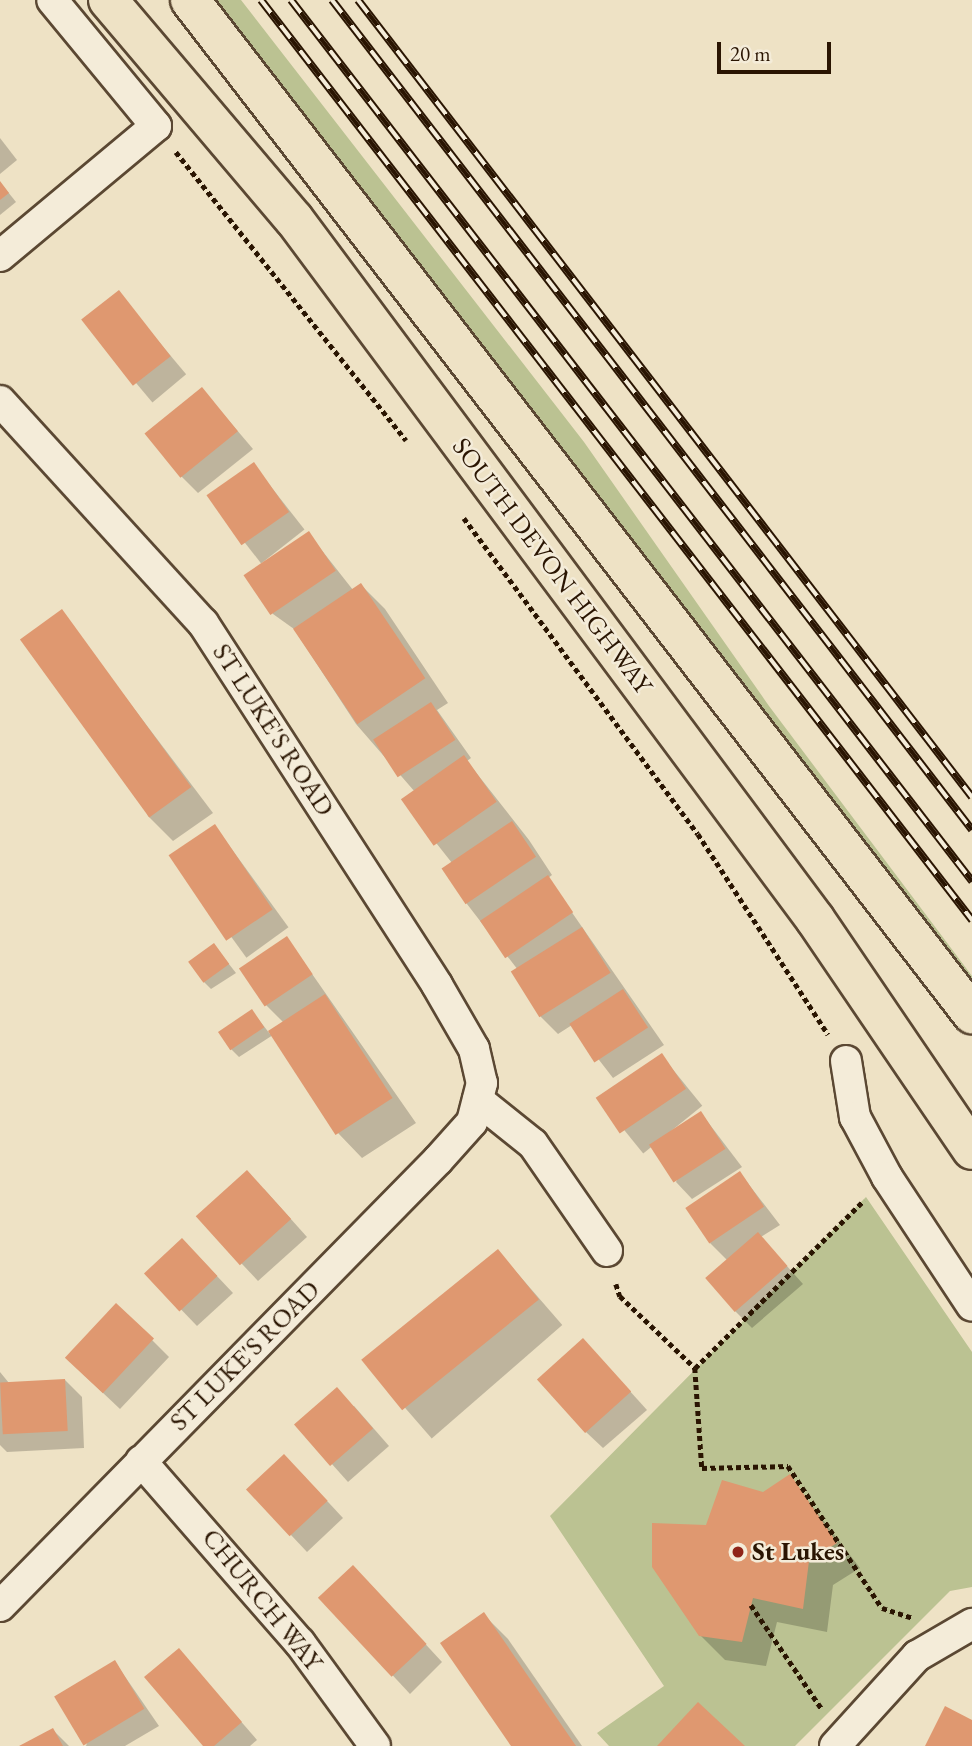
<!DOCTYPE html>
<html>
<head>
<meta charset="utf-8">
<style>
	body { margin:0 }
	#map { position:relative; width:972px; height:1746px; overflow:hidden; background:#eee2c5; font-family:"EB Garamond",serif }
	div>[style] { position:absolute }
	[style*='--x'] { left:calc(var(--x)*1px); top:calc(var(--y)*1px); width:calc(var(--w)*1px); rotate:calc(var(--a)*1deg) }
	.green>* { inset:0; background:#bbc292 }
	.shadow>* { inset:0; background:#0003; transform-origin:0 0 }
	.building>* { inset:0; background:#df9870; transform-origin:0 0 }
	.path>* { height:4.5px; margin-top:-2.25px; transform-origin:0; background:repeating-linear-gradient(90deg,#2a1502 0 5px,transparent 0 8.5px) }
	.roads { filter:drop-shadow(2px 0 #5b4833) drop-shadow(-2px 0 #5b4833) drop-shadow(0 2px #5b4833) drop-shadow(0 -2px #5b4833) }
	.street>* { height:30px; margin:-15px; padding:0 15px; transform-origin:15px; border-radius:15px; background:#f4ecd9 }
	.highway>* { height:38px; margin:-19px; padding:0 19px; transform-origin:19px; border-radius:19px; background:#eee2c5 }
	.rail>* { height:8px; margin-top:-4px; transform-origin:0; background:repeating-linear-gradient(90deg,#f4ecd9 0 16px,#2a1502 0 32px); box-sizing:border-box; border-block:2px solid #2a1502 }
	.dots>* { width:19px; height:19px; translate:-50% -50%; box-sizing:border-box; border:4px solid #f4ecd9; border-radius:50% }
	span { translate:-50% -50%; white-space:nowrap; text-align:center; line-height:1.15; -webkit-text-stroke:5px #f4ecd9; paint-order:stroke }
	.street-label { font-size:26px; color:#2a1502 }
	.poi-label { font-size:26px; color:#2a1502; font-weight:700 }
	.left { translate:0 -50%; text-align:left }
	.scale { position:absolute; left:717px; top:42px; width:114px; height:32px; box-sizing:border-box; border:4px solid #2a1502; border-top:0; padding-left:9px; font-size:21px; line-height:24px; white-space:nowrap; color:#2a1502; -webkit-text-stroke:5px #f4ecd9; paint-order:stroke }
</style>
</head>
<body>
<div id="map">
	<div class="green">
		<div style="clip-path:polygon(204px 0,241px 0,584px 442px,769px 706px,972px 976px,972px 1027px,401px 242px)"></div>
		<div style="clip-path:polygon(866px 1197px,972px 1352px,972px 1587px,950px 1591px,795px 1746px,609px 1746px,597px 1733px,664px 1686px,550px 1516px)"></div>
	</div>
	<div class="shadow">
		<div style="clip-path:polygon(0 138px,17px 160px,0 174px)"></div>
		<div style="clip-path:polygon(0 182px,16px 202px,0 215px)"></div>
		<div style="left:118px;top:293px;width:106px;height:44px;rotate:50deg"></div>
		<div style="clip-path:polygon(202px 389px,253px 449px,198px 493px,181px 476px)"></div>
		<div style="left:254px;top:465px;width:82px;height:55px;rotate:52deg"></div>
		<div style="clip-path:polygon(309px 534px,353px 590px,361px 585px,385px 609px,448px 703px,437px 710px,471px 758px,467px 761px,529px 840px,552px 875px,548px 878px,664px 1045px,613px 1078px,572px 1025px,558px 1034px,541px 1017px,513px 973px,518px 970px,467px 904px,452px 863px,403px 801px,415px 792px,356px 724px,294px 629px,273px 614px,247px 576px)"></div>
		<div style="clip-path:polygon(61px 612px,213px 813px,173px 841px,148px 816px)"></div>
		<div style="left:215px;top:826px;width:125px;height:52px;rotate:54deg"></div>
		<div style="clip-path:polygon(287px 938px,416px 1123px,362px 1158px,338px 1133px,273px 1035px,239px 1057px,231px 1049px,252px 1011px,270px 1034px,285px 1024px,266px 1005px)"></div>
		<div style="clip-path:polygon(214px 945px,236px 973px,211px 989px,203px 981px)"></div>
		<div style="left:662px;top:1056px;width:64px;height:76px;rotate:51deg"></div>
		<div style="clip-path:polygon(701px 1113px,742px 1167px,692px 1199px,676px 1182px)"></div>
		<div style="clip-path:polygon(740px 1173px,780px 1225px,761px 1237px,803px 1284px,752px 1328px,735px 1311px,727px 1260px,710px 1243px)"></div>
		<div style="clip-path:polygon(264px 1189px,307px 1237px,258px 1281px,198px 1217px)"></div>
		<div style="left:498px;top:1251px;width:98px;height:173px;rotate:49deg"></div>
		<div style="clip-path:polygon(199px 1257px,233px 1293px,197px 1326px,146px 1273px)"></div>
		<div style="clip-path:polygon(152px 1340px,169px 1357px,120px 1409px,83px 1374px)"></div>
		<div style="clip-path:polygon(599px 1357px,647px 1410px,603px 1448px,586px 1432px)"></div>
		<div style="clip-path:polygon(0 1372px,9px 1383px,65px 1380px,82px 1397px,84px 1448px,7px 1452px,0 1445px)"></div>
		<div style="clip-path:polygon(354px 1406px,389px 1446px,348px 1482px,297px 1425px)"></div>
		<div style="clip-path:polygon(301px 1473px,343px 1518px,307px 1552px,291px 1535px)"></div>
		<div style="clip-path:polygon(790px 1477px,860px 1568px,833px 1585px,827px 1632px,777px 1622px,766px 1666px,725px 1660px,700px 1635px,764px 1494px)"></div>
		<div style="clip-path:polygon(370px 1584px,442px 1662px,410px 1694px,320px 1597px)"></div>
		<div style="clip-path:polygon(484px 1615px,508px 1639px,582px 1746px,513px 1746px)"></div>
		<div style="clip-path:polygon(179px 1650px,257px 1740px,250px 1746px,205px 1746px)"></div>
		<div style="clip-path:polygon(115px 1662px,159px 1726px,125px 1746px,86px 1746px)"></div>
		<div style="clip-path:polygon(53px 1730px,69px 1746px,23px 1746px)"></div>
	</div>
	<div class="building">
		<div style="clip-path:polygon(0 181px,9px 193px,0 200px)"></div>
		<div style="left:119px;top:290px;width:84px;height:48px;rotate:52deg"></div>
		<div style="left:202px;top:387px;width:57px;height:74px;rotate:51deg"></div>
		<div style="left:254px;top:462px;width:61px;height:58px;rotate:55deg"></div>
		<div style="left:309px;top:531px;width:48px;height:79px;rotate:56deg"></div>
		<div style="left:361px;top:583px;width:115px;height:82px;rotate:56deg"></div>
		<div style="left:62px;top:609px;width:220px;height:52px;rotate:54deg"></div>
		<div style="left:431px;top:702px;width:45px;height:69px;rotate:57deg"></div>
		<div style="left:464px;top:755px;width:57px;height:77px;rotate:55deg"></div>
		<div style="left:512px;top:821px;width:43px;height:85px;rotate:56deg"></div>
		<div style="left:215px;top:824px;width:103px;height:56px;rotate:56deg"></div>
		<div style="left:548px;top:875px;width:45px;height:82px;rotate:56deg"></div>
		<div style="left:582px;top:927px;width:54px;height:84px;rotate:58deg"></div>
		<div style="left:287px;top:936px;width:46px;height:58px;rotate:56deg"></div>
		<div style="left:214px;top:943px;width:26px;height:32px;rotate:54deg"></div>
		<div style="left:623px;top:989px;width:46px;height:64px;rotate:57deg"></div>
		<div style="left:325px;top:994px;width:124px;height:68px;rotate:57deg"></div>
		<div style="left:252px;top:1009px;width:22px;height:41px;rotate:56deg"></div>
		<div style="left:662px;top:1053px;width:43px;height:80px;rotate:56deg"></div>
		<div style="left:701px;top:1111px;width:45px;height:62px;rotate:57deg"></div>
		<div style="left:247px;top:1170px;width:66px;height:69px;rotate:48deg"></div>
		<div style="left:740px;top:1171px;width:43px;height:66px;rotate:56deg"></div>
		<div style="left:758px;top:1232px;width:45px;height:70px;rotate:49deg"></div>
		<div style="left:182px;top:1238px;width:52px;height:52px;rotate:47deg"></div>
		<div style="left:498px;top:1249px;width:65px;height:176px;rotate:51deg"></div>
		<div style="left:116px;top:1303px;width:52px;height:75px;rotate:43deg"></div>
		<div style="left:583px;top:1338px;width:72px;height:62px;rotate:48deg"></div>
		<div style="left:65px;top:1379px;width:52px;height:65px;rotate:87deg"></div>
		<div style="left:337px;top:1387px;width:55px;height:57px;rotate:49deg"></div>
		<div style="left:284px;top:1454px;width:64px;height:52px;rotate:47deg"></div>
		<div style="clip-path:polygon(790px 1474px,837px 1543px,809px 1561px,803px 1609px,753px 1598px,742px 1642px,699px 1636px,652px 1567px,652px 1523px,706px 1525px,722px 1480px,763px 1492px)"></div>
		<div style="left:353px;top:1565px;width:108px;height:48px;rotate:47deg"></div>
		<div style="clip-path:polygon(484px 1612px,576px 1746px,511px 1746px,440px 1643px)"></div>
		<div style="clip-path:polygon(179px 1648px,242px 1722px,214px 1746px,203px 1746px,144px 1677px)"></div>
		<div style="left:115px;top:1660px;width:57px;height:71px;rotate:59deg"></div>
		<div style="clip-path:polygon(698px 1702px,745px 1746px,657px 1746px)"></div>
		<div style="clip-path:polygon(945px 1706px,972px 1720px,972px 1746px,925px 1746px)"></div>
		<div style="clip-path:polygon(53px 1728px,63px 1746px,19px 1746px)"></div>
	</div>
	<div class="path">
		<div style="--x:176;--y:152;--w:369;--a:51.4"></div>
		<div style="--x:464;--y:518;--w:393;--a:53.5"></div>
		<div style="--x:698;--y:834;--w:239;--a:57"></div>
		<div style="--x:616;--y:1284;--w:13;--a:72"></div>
		<div style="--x:620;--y:1296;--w:104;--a:43.8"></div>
		<div style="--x:695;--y:1368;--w:238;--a:-44.8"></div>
		<div style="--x:695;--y:1368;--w:100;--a:86"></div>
		<div style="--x:702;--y:1468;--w:86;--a:-1.3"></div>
		<div style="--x:788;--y:1466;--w:170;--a:56.5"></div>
		<div style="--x:882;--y:1608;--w:33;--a:18"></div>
		<div style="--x:751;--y:1605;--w:126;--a:55.7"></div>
	</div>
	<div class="roads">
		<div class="street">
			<div style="--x:0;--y:256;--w:203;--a:-39.8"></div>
			<div style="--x:156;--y:126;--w:163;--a:-129.5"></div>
			<div style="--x:0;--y:401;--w:301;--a:47.6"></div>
			<div style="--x:203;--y:623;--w:431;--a:57.1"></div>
			<div style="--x:437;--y:985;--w:74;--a:60"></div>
			<div style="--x:474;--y:1049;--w:35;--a:77"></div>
			<div style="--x:482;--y:1083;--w:40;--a:104.4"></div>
			<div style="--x:472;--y:1122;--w:51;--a:131.8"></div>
			<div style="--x:438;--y:1160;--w:625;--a:134.48"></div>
			<div style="--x:846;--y:1061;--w:57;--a:80.9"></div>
			<div style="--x:855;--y:1117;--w:68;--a:61.9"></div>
			<div style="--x:887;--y:1177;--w:154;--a:56.6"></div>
			<div style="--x:478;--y:1100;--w:70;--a:38.7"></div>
			<div style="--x:533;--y:1144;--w:130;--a:55.3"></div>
			<div style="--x:141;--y:1461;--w:242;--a:48.9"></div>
			<div style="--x:300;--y:1643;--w:127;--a:53.9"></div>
			<div style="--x:835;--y:1746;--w:122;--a:-47.7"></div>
			<div style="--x:917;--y:1656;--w:64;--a:-30.2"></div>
		</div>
		<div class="highway">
			<div style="--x:108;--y:0;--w:287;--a:49.7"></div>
			<div style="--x:294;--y:219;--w:873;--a:53.34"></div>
			<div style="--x:815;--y:919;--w:279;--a:55.8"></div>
			<div style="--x:190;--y:0;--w:1281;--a:52.36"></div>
		</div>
	</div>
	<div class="rail">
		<div style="--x:261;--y:0;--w:1163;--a:52.3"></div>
		<div style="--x:291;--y:0;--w:1114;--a:52.3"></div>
		<div style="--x:332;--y:0;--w:1048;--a:52.36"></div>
		<div style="--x:358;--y:0;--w:1006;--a:52.39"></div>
	</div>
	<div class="dots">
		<div style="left:738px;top:1552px;background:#8f2418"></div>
	</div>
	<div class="street-label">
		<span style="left:552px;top:566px;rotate:53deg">SOUTH DEVON HIGHWAY</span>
		<span style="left:273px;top:730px;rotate:57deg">ST LUKE'S ROAD</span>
		<span style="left:245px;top:1356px;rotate:-45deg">ST LUKE'S ROAD</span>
		<span style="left:262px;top:1600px;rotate:51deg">CHURCH WAY</span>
	</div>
	<div class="poi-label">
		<span class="left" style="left:752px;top:1552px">St Lukes</span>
	</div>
	<div class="scale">20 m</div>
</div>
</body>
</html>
